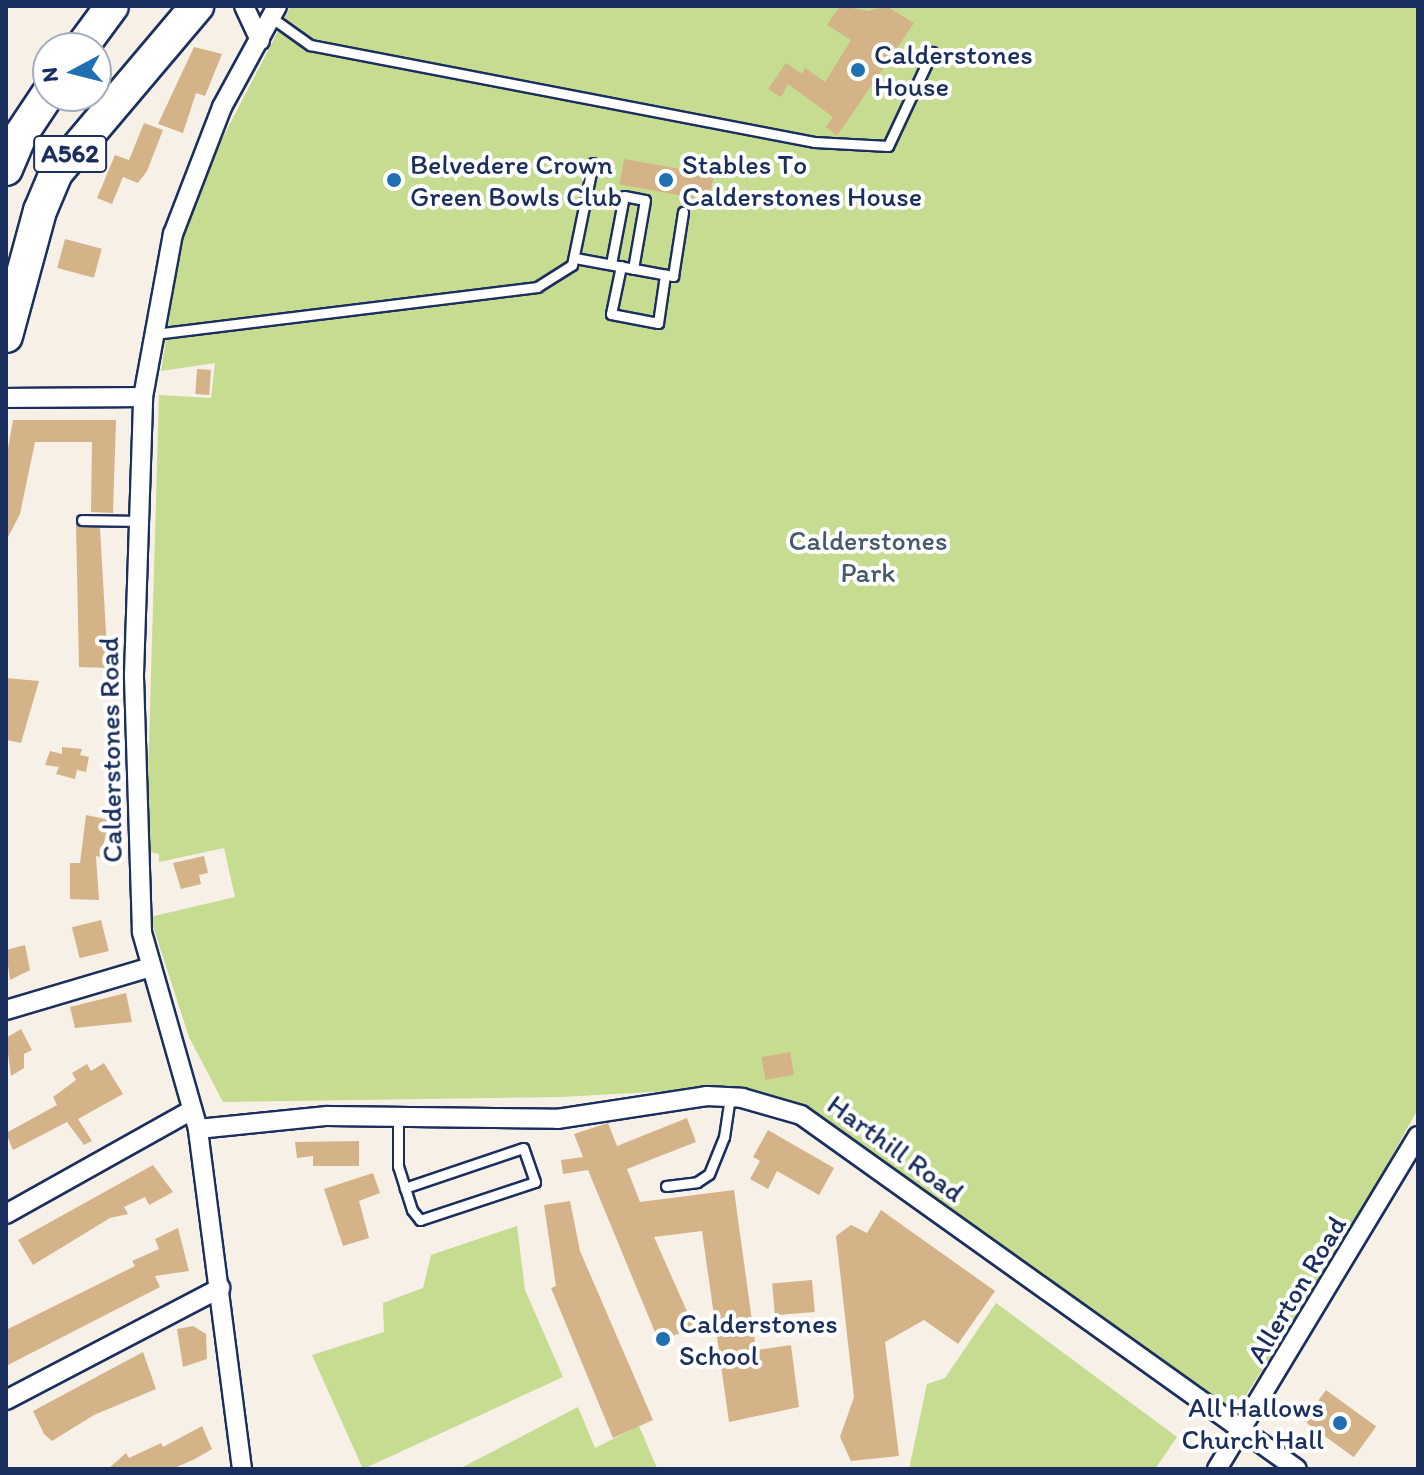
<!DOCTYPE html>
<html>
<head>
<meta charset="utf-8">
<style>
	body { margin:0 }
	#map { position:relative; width:1424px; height:1475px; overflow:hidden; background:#f7f0e7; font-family:Itim,sans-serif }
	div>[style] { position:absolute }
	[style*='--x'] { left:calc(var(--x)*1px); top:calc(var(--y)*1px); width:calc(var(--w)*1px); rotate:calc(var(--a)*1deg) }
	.green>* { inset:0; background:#c5dc91 }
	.building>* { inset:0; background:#d5b388; transform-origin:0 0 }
	.roads { filter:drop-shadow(2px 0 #1b2f5e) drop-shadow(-2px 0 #1b2f5e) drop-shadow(0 2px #1b2f5e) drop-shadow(0 -2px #1b2f5e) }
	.lane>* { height:9px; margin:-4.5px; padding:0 4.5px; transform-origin:4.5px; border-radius:4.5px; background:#fff }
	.street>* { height:18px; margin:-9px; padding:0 9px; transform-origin:9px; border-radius:9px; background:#fff }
	.highway>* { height:32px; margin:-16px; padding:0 16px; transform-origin:16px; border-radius:16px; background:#fff }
	.dots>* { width:22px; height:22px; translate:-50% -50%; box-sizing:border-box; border:4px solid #fff; border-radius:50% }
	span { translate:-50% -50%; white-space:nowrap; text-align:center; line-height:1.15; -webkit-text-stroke:8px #fff; paint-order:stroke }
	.shield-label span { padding:2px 6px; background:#fff; border:2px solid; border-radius:6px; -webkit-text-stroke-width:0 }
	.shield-label { font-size:26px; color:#1b2f5e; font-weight:700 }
	.poi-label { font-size:28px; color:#1b2f5e }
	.left { translate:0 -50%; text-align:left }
	.right { translate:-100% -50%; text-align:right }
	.park-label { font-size:28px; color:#465a6b }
	.street-label { font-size:28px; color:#1b2f5e }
	.frame { position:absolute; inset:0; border:8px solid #1b2f5e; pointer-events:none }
	.north { position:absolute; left:32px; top:32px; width:80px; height:80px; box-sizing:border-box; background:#fff; border:2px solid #a4acbf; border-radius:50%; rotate:263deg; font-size:22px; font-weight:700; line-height:32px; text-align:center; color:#1b2f5e }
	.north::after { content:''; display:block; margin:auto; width:28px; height:36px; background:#1f6fb2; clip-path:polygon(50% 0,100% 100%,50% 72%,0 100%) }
</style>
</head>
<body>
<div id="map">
	<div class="green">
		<div style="clip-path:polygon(291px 6px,1418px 6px,1418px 1109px,1351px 1229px,1245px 1397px,1227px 1405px,807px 1110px,706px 1089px,561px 1097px,223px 1102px,189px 1037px,150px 917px,235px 897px,224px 848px,159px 862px,159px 854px,146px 851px,159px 395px,211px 398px,215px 363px,161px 371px,181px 242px,204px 174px)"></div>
		<div style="clip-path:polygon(517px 1226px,525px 1290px,563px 1377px,363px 1469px,312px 1355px,384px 1332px,383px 1303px,423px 1288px,431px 1255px)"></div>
		<div style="clip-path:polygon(996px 1303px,1177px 1437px,1155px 1469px,909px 1469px,927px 1384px,945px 1378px)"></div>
		<div style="clip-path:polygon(578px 1407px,595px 1448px,639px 1426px,657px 1468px,459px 1469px)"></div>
	</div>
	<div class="building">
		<div style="clip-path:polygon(840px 6px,869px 11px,886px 6px,914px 23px,837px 136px,826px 127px,833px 117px,788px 84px,781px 97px,768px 89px,786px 63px,802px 74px,805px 68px,825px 82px,851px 40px,827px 25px)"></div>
		<div style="clip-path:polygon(194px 47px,222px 54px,205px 96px,196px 93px,183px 133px,158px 124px)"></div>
		<div style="clip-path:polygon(144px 123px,163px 130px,147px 171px,138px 183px,123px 177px,112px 204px,97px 198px,115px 155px,129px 160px)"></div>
		<div style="left:624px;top:159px;width:91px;height:26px;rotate:10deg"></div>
		<div style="left:65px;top:239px;width:38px;height:30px;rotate:15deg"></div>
		<div style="left:197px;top:369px;width:14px;height:25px;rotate:4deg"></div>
		<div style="clip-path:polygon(13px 420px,116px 420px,113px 513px,91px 512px,92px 442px,35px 442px,20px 514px,6px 541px,6px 460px)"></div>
		<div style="clip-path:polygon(76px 524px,100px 528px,108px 668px,79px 667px)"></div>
		<div style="clip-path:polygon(6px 678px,39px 681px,21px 743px,6px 740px)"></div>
		<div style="clip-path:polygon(62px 747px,82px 749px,80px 755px,89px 757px,86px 772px,77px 770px,75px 779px,56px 774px,59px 767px,45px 765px,50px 751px,62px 754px)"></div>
		<div style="clip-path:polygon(86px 815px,110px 820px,100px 857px,96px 856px,99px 900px,70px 899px,70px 863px,80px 863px)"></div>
		<div style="clip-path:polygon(204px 856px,208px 873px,199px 875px,201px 884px,181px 889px,173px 863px)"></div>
		<div style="left:101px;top:920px;width:32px;height:30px;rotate:76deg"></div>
		<div style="clip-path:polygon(25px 945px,30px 970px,10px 980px,6px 950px)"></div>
		<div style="clip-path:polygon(126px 993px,132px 1022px,75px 1028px,70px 1007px)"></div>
		<div style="clip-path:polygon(21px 1029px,32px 1050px,24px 1054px,24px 1068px,11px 1076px,6px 1038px)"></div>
		<div style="left:790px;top:1052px;width:23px;height:29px;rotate:80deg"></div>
		<div style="clip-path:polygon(104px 1063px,123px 1094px,78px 1119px,92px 1141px,84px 1145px,67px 1122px,13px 1150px,6px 1133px,57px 1105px,53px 1097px,76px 1080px,72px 1073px,87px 1064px,91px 1071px)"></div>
		<div style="clip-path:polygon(687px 1118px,696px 1142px,627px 1169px,640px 1202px,734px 1190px,756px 1350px,791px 1345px,799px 1407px,729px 1422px,702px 1231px,654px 1237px,694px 1327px,659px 1342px,588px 1170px,563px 1174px,561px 1160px,583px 1157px,574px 1134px,608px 1123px,617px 1146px)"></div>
		<div style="clip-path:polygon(768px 1130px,834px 1168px,819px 1195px,777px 1171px,768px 1189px,750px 1179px,760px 1161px,753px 1157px)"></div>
		<div style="clip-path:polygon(359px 1141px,359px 1166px,313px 1166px,313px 1156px,297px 1158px,295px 1142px)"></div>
		<div style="clip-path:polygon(153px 1165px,173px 1192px,149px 1205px,145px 1197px,124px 1207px,128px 1214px,110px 1218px,33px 1265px,18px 1240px)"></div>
		<div style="clip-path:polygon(373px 1173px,380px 1193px,359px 1201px,369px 1238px,343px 1246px,324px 1189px)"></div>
		<div style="clip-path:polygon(570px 1201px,580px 1251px,653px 1420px,613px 1438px,551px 1288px,556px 1286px,544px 1205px)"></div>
		<div style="clip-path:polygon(881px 1210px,995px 1291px,958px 1344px,924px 1320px,885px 1342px,899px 1456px,851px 1461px,840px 1437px,854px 1397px,836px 1236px,851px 1225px,867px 1233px)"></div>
		<div style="clip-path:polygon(178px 1228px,189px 1271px,155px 1276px,160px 1287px,6px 1366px,6px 1330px,135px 1266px,132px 1261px,159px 1249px,155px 1239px)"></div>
		<div style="left:812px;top:1280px;width:32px;height:40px;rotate:85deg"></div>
		<div style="clip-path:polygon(193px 1326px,206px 1334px,207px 1359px,183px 1367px,177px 1329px)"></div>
		<div style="clip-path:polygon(143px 1352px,156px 1389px,94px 1415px,52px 1441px,44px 1434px,33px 1411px)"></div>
		<div style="left:1326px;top:1390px;width:62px;height:38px;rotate:36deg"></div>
		<div style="clip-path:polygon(202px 1426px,212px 1449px,195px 1459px,172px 1469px,108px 1469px,126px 1453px,129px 1458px,161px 1443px,163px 1447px)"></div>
	</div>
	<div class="roads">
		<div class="lane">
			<div style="--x:272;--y:18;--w:47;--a:35.4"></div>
			<div style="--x:310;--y:45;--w:513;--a:10.89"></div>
			<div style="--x:814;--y:142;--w:74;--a:3.1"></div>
			<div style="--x:888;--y:146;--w:104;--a:-64.9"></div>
			<div style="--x:575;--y:258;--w:100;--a:10.4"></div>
			<div style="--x:673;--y:276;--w:65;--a:-81.1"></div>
			<div style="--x:611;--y:264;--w:69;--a:-79.2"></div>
			<div style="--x:624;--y:196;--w:21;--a:11"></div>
			<div style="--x:645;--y:200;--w:70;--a:99.9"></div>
			<div style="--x:621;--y:266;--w:49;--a:101.8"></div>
			<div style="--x:611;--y:314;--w:48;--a:10.8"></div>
			<div style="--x:658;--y:323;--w:49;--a:-81.7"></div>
			<div style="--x:155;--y:334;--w:385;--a:-7"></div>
			<div style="--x:537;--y:287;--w:41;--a:-32.2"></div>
			<div style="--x:572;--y:265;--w:104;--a:-78.4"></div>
			<div style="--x:82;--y:520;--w:56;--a:1"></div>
			<div style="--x:398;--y:1118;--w:48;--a:90"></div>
			<div style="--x:398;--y:1166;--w:46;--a:72.3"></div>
			<div style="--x:412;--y:1210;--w:13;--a:51"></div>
			<div style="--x:420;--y:1220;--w:121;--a:-18.3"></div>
			<div style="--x:535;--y:1182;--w:36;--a:-109"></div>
			<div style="--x:523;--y:1148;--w:125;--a:161.3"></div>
			<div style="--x:666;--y:1186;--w:31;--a:-7"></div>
			<div style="--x:697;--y:1182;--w:14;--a:-34"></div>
			<div style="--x:709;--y:1174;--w:40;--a:-68"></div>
			<div style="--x:724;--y:1137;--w:40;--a:-81.5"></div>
		</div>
		<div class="street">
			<div style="--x:244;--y:6;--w:38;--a:65"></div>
			<div style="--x:6;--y:398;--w:137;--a:-0.4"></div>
			<div style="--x:6;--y:1010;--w:148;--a:-16.5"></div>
			<div style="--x:198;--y:1129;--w:130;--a:-5.8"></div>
			<div style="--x:327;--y:1116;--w:230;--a:0.7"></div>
			<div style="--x:557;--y:1119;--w:152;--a:-8.7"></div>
			<div style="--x:707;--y:1096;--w:35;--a:3"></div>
			<div style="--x:742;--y:1098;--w:61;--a:16.1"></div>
			<div style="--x:801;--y:1115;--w:609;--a:35.52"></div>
			<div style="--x:6;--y:1214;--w:213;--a:-29.2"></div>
			<div style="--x:6;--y:1400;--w:242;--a:-27.6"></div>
			<div style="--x:242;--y:1469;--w:343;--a:-97.4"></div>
			<div style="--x:198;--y:1129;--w:205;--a:-105.9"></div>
			<div style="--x:142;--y:932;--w:258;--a:-91.8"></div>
			<div style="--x:134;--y:674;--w:277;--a:-88.1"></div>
			<div style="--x:143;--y:397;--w:166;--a:-79.6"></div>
			<div style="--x:173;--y:234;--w:136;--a:-68.9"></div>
			<div style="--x:222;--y:107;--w:115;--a:-61.4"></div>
			<div style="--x:1217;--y:1469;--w:389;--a:-58.9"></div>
		</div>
		<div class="highway">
			<div style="--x:81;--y:48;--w:52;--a:-53.6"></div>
			<div style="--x:6;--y:169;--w:36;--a:-67"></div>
			<div style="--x:20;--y:136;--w:50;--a:-56.3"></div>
			<div style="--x:6;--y:336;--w:130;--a:-74.8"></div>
			<div style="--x:40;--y:211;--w:41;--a:-67.2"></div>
			<div style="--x:56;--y:173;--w:219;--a:-49.8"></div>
		</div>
	</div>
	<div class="dots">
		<div style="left:858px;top:70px;background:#1f6fb2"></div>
		<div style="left:394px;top:180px;background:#1f6fb2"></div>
		<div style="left:666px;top:180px;background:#1f6fb2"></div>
		<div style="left:663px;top:1339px;background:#1f6fb2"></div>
		<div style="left:1340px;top:1423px;background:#1f6fb2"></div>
	</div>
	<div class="shield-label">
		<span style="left:70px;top:154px">A562</span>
	</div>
	<div class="poi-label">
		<span class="left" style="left:874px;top:70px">Calderstones<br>House</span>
		<span class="left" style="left:410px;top:180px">Belvedere Crown<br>Green Bowls Club</span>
		<span class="left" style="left:682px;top:180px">Stables To<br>Calderstones House</span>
		<span class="left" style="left:679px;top:1339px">Calderstones<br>School</span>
		<span class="right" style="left:1324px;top:1423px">All Hallows<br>Church Hall</span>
	</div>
	<div class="park-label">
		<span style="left:868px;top:556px">Calderstones<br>Park</span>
	</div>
	<div class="street-label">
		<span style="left:110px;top:750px;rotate:-91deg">Calderstones Road</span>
		<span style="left:896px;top:1148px;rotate:36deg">Harthill Road</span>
		<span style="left:1296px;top:1289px;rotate:-59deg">Allerton Road</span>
	</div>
	<div class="frame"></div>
	<div class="north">N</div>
</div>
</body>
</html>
